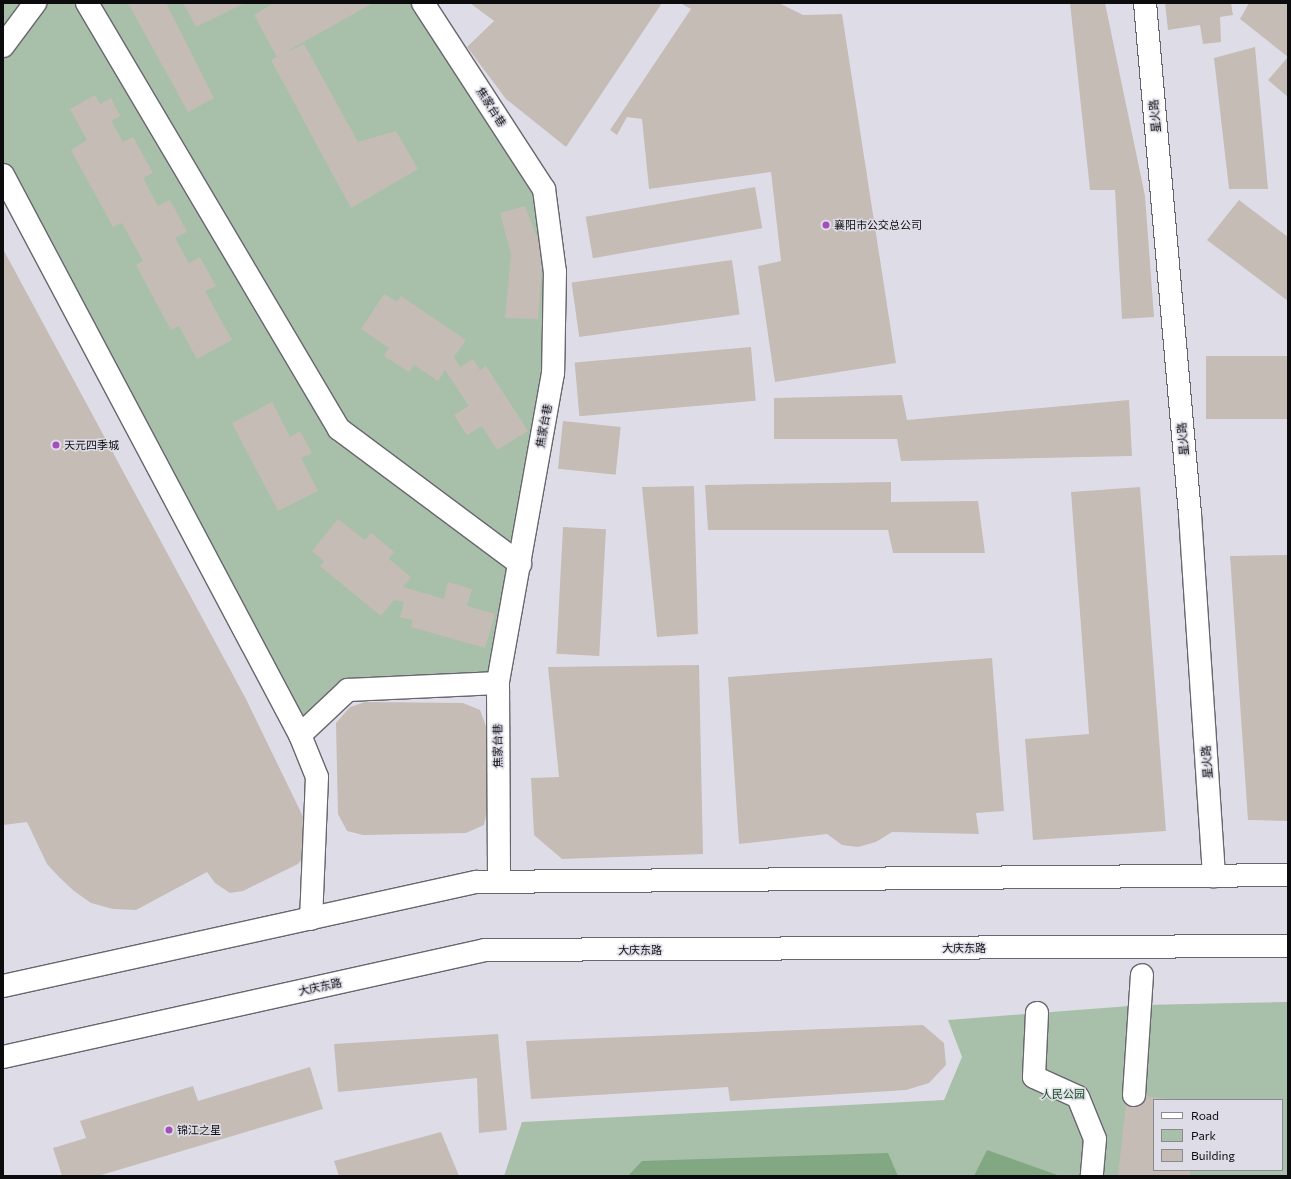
<!DOCTYPE html>
<html>
<head>
<meta charset="utf-8">
<style>
	body { margin:0 }
	#map { position:relative; width:1291px; height:1179px; overflow:hidden; background:#dedde7; font-family:Commissioner,"Noto Sans SC",sans-serif }
	div>[style] { position:absolute }
	[style*='--x'] { left:calc(var(--x)*1px); top:calc(var(--y)*1px); width:calc(var(--w)*1px); rotate:calc(var(--a)*1deg) }
	.green>* { inset:0; background:#a8c0a9 }
	.forest>* { inset:0; background:#81a883 }
	.building>* { inset:0; background:#c5bcb6; transform-origin:0 0 }
	.roads { filter:drop-shadow(1px 0 #67666e) drop-shadow(-1px 0 #67666e) drop-shadow(0 1px #67666e) drop-shadow(0 -1px #67666e) }
	.minor>* { height:22px; margin:-11px; padding:0 11px; transform-origin:11px; border-radius:11px; background:#fff }
	.major>* { height:22px; margin:-11px; padding:0 11px; transform-origin:11px; border-radius:11px; background:#fff }
	.dots>* { width:11px; height:11px; translate:-50% -50%; box-sizing:border-box; border:2px solid #dedde7; border-radius:50% }
	span { translate:-50% -50%; white-space:nowrap; text-align:center; line-height:1.15; -webkit-text-stroke:3px #dedde7; paint-order:stroke }
	.street-label { font-size:11px; color:#0c0c0f }
	.poi-label { font-size:11px; color:#0c0c0f }
	.left { translate:0 -50%; text-align:left }
	.park-label { font-size:11px; color:#134d1c }
	.frame { position:absolute; inset:0; border:4px solid #0c0c0f; pointer-events:none }
	.legend { position:absolute; left:1153px; top:1099px; width:130px; height:72px; box-sizing:border-box; background:#dedde7; border:1px solid #8a8991; margin:0; padding:5px 7px; list-style:none; font-size:12px; color:#0c0c0f }
	.legend li { display:flex; align-items:center; gap:8px; height:20px }
	.legend b { width:20px; border:1px solid #8a8991 }
</style>
</head>
<body>
<div id="map">
	<div class="green">
		<div style="clip-path:polygon(3px 3px,423px 3px,544px 189px,553px 373px,498px 683px,348px 690px,300px 735px,3px 176px)"></div>
		<div style="clip-path:polygon(evenodd,1288px 1002px,1288px 1176px,504px 1176px,522px 1122px,944px 1100px,962px 1057px,948px 1020px,1142px 1005px,1288px 1002px,1154px 1100px,1282px 1100px,1282px 1170px,1154px 1170px,1154px 1100px)"></div>
	</div>
	<div class="forest">
		<div style="clip-path:polygon(987px 1150px,1060px 1176px,974px 1176px)"></div>
		<div style="clip-path:polygon(888px 1153px,898px 1176px,628px 1176px,642px 1161px)"></div>
	</div>
	<div class="building">
		<div style="clip-path:polygon(128px 3px,166px 3px,214px 98px,188px 112px)"></div>
		<div style="clip-path:polygon(183px 3px,245px 3px,196px 27px)"></div>
		<div style="clip-path:polygon(274px 3px,373px 3px,282px 54px,304px 44px,358px 142px,396px 131px,418px 169px,351px 208px,271px 60px,277px 57px,254px 15px)"></div>
		<div style="clip-path:polygon(470px 3px,662px 3px,566px 147px,506px 99px,467px 47px,494px 21px)"></div>
		<div style="clip-path:polygon(680px 3px,779px 3px,803px 15px,842px 14px,896px 363px,775px 382px,758px 266px,781px 261px,771px 172px,649px 189px,642px 119px,627px 117px,617px 135px,610px 130px,691px 9px)"></div>
		<div style="clip-path:polygon(1070px 3px,1105px 3px,1145px 196px,1154px 317px,1122px 319px,1115px 190px,1090px 190px)"></div>
		<div style="clip-path:polygon(1165px 3px,1231px 3px,1233px 15px,1220px 17px,1221px 42px,1203px 44px,1200px 25px,1168px 30px)"></div>
		<div style="clip-path:polygon(1249px 3px,1288px 3px,1288px 57px,1240px 19px)"></div>
		<div style="clip-path:polygon(1255px 47px,1268px 189px,1229px 189px,1214px 58px)"></div>
		<div style="clip-path:polygon(1288px 57px,1288px 97px,1268px 80px)"></div>
		<div style="clip-path:polygon(95px 95px,100px 104px,111px 98px,120px 116px,111px 121px,123px 142px,133px 137px,153px 173px,143px 178px,158px 206px,170px 200px,187px 232px,175px 238px,189px 263px,200px 257px,216px 286px,205px 291px,232px 340px,197px 359px,179px 326px,171px 330px,136px 265px,143px 261px,122px 223px,113px 227px,71px 150px,87px 140px,70px 109px)"></div>
		<div style="left:755px;top:187px;width:42px;height:172px;rotate:80deg"></div>
		<div style="clip-path:polygon(1239px 200px,1288px 237px,1288px 301px,1207px 240px)"></div>
		<div style="clip-path:polygon(525px 206px,543px 253px,538px 319px,505px 318px,511px 254px,500px 213px)"></div>
		<div style="clip-path:polygon(3px 249px,246px 699px,310px 831px,305px 855px,298px 864px,243px 891px,230px 893px,215px 883px,207px 872px,136px 910px,113px 909px,91px 903px,74px 891px,59px 877px,47px 864px,27px 822px,3px 825px)"></div>
		<div style="left:732px;top:260px;width:55px;height:162px;rotate:82deg"></div>
		<div style="clip-path:polygon(384px 294px,397px 302px,401px 296px,466px 340px,454px 357px,460px 367px,473px 359px,480px 370px,486px 366px,528px 431px,497px 450px,482px 426px,467px 435px,454px 415px,469px 406px,445px 370px,438px 381px,414px 365px,409px 372px,384px 356px,389px 348px,361px 329px)"></div>
		<div style="left:751px;top:347px;width:54px;height:177px;rotate:85deg"></div>
		<div style="left:1288px;top:356px;width:63px;height:82px;rotate:90deg"></div>
		<div style="clip-path:polygon(902px 395px,907px 420px,1129px 400px,1132px 456px,901px 461px,897px 439px,774px 439px,774px 398px)"></div>
		<div style="clip-path:polygon(272px 402px,290px 437px,300px 431px,312px 453px,301px 458px,318px 491px,278px 511px,232px 423px)"></div>
		<div style="left:563px;top:421px;width:58px;height:48px;rotate:6deg"></div>
		<div style="clip-path:polygon(891px 482px,891px 502px,978px 501px,985px 553px,893px 553px,888px 530px,708px 530px,705px 485px)"></div>
		<div style="clip-path:polygon(694px 486px,698px 634px,657px 637px,642px 487px)"></div>
		<div style="clip-path:polygon(1140px 487px,1166px 831px,1033px 840px,1025px 739px,1089px 734px,1071px 492px)"></div>
		<div style="clip-path:polygon(338px 519px,365px 540px,371px 533px,394px 552px,389px 559px,411px 577px,403px 587px,444px 599px,448px 582px,472px 589px,467px 606px,495px 614px,485px 648px,411px 627px,413px 620px,400px 617px,404px 602px,394px 600px,381px 616px,320px 566px,324px 561px,312px 551px)"></div>
		<div style="left:563px;top:527px;width:43px;height:127px;rotate:3deg"></div>
		<div style="clip-path:polygon(1288px 555px,1288px 821px,1248px 820px,1230px 556px)"></div>
		<div style="clip-path:polygon(992px 658px,1004px 811px,976px 813px,979px 834px,892px 832px,876px 842px,858px 847px,842px 845px,827px 834px,739px 844px,728px 677px)"></div>
		<div style="clip-path:polygon(699px 665px,703px 854px,562px 859px,534px 835px,531px 778px,559px 777px,548px 667px)"></div>
		<div style="clip-path:polygon(365px 702px,463px 703px,480px 710px,487px 729px,488px 805px,484px 825px,466px 833px,363px 835px,347px 831px,338px 814px,336px 723px,350px 707px)"></div>
		<div style="clip-path:polygon(923px 1025px,944px 1043px,946px 1065px,929px 1083px,906px 1090px,730px 1101px,728px 1087px,531px 1099px,526px 1041px)"></div>
		<div style="clip-path:polygon(498px 1034px,507px 1130px,479px 1133px,477px 1078px,338px 1092px,334px 1044px)"></div>
		<div style="clip-path:polygon(310px 1067px,323px 1109px,98px 1176px,62px 1176px,53px 1148px,86px 1138px,80px 1121px,193px 1086px,198px 1101px)"></div>
		<div style="clip-path:polygon(1127px 1094px,1170px 1099px,1154px 1100px,1154px 1170px,1190px 1170px,1190px 1176px,1118px 1176px)"></div>
		<div style="clip-path:polygon(441px 1132px,459px 1176px,339px 1176px,334px 1161px)"></div>
	</div>
	<div class="roads">
		<div class="minor">
			<div style="--x:87;--y:3;--w:495;--a:59.4"></div>
			<div style="--x:339;--y:429;--w:226;--a:36.7"></div>
			<div style="--x:423;--y:3;--w:222;--a:57"></div>
			<div style="--x:544;--y:189;--w:84;--a:82.5"></div>
			<div style="--x:555;--y:272;--w:101;--a:91.1"></div>
			<div style="--x:553;--y:373;--w:315;--a:100.1"></div>
			<div style="--x:498;--y:683;--w:199;--a:89.7"></div>
			<div style="--x:1145;--y:3;--w:513;--a:84.97"></div>
			<div style="--x:1190;--y:514;--w:363;--a:86.2"></div>
			<div style="--x:3;--y:46;--w:54;--a:-53.3"></div>
			<div style="--x:3;--y:175;--w:634;--a:62.06"></div>
			<div style="--x:300;--y:735;--w:45;--a:68"></div>
			<div style="--x:317;--y:777;--w:142;--a:92.4"></div>
			<div style="--x:300;--y:735;--w:66;--a:-43.2"></div>
			<div style="--x:348;--y:690;--w:150;--a:-2.7"></div>
			<div style="--x:1037;--y:1013;--w:64;--a:92.7"></div>
			<div style="--x:1034;--y:1077;--w:48;--a:24.4"></div>
			<div style="--x:1078;--y:1097;--w:45;--a:68"></div>
			<div style="--x:1095;--y:1139;--w:37;--a:95"></div>
			<div style="--x:1134;--y:1095;--w:120;--a:-86.2"></div>
		</div>
		<div class="major">
			<div style="--x:3;--y:986;--w:485;--a:-12.4"></div>
			<div style="--x:477;--y:882;--w:811;--a:-0.49"></div>
			<div style="--x:3;--y:1057;--w:494;--a:-12.5"></div>
			<div style="--x:485;--y:950;--w:803;--a:-0.29"></div>
		</div>
	</div>
	<div class="dots">
		<div style="left:826px;top:225px;background:#a44ebb"></div>
		<div style="left:56px;top:445px;background:#a44ebb"></div>
		<div style="left:169px;top:1130px;background:#a44ebb"></div>
	</div>
	<div class="street-label">
		<span style="left:491px;top:107px;rotate:57deg">焦家台巷</span>
		<span style="left:1155px;top:116px;rotate:-95deg">星火路</span>
		<span style="left:544px;top:426px;rotate:-80deg">焦家台巷</span>
		<span style="left:1183px;top:439px;rotate:-95deg">星火路</span>
		<span style="left:498px;top:746px;rotate:-91deg">焦家台巷</span>
		<span style="left:1207px;top:762px;rotate:-94deg">星火路</span>
		<span style="left:964px;top:948px">大庆东路</span>
		<span style="left:640px;top:950px">大庆东路</span>
		<span style="left:320px;top:987px;rotate:-12deg">大庆东路</span>
	</div>
	<div class="poi-label">
		<span class="left" style="left:834px;top:225px">襄阳市公交总公司</span>
		<span class="left" style="left:64px;top:445px">天元四季城</span>
		<span class="left" style="left:177px;top:1130px">锦江之星</span>
	</div>
	<div class="park-label">
		<span style="left:1063px;top:1094px">人民公园</span>
	</div>
	<div class="frame"></div>
	<ul class="legend">
	<li><b style="height:5px;background:#fff"></b>Road</li>
	<li><b style="height:11px;background:#a8c0a9"></b>Park</li>
	<li><b style="height:11px;background:#c5bcb6"></b>Building</li>
	</ul>
</div>
</body>
</html>
